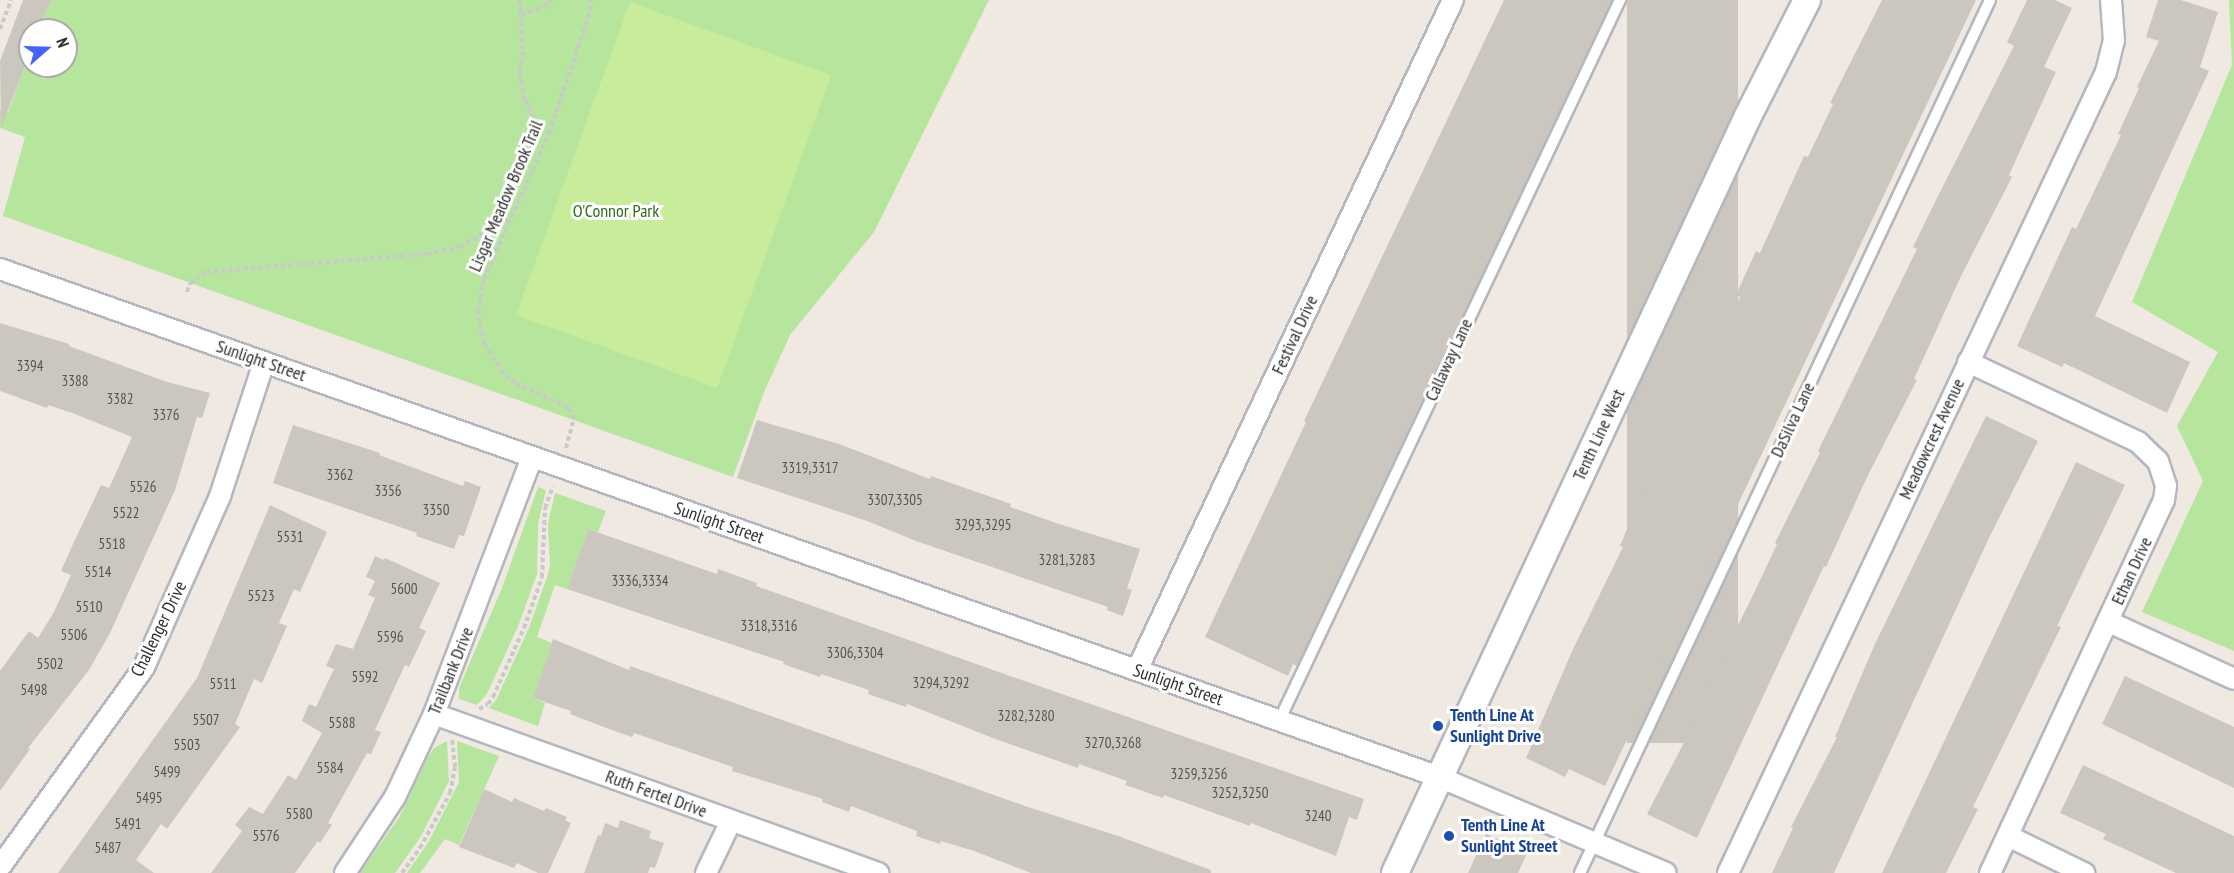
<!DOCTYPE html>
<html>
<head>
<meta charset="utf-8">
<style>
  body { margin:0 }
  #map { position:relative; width:2234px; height:873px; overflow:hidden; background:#efe9e1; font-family:"PT Sans Narrow",sans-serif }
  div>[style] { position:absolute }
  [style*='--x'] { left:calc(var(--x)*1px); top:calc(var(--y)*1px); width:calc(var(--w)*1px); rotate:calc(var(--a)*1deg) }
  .green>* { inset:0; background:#b6e59e }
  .pitch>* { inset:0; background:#c9ec9a; transform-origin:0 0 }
  .building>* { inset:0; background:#cbc7bf; transform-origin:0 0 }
  .path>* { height:4px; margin-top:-2px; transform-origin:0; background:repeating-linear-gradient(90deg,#c9c9c9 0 4.5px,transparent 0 7.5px) }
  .roads { filter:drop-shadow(2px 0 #b4b7c1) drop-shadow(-2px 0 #b4b7c1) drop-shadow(0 2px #b4b7c1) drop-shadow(0 -2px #b4b7c1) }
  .service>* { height:10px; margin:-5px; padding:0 5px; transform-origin:5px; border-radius:5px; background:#fff }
  .minor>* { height:20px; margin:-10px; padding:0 10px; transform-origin:10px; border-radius:10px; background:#fff }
  .tertiary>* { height:26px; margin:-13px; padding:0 13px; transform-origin:13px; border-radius:13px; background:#fff }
  .dots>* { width:16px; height:16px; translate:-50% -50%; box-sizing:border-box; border:3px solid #fff; border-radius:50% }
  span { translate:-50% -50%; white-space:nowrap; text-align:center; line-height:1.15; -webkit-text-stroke:6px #fff; paint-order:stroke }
  .number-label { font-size:15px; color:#555452 }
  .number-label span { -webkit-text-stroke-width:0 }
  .street-label { font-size:18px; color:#2e2e2e }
  .park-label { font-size:18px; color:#2c6e1b }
  .transit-label { font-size:18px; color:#164399; font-weight:700 }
  .left { translate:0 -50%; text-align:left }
  .north { position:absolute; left:18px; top:18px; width:60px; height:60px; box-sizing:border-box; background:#fff; border:2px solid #ababab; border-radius:50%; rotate:70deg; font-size:16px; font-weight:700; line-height:24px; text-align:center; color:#2e2e2e }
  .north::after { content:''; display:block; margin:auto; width:21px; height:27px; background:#4264fb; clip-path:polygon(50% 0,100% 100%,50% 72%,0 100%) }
</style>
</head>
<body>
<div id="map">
  <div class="green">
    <i style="clip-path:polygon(51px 0,989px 0,874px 232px,790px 335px,764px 392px,733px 477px,3px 216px,25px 137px,0 128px,0 109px,8px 112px,30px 54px,30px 66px,66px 66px,66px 30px,39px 30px)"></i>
    <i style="clip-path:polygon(2229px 0,2234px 0,2234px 651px,2142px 612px,2203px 481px,2177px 426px,2218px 352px,2132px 302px,2232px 65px)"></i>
    <i style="clip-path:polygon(538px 487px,546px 490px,538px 524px,537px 574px,519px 624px,487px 694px,477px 705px,459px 699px,459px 688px,502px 588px)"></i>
    <i style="clip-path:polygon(555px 493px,606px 511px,598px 532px,588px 529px,567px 589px,555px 585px,537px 637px,552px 643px,533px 698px,545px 703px,538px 726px,489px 708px,496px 700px,529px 628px,547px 577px,550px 566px,548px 524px)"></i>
    <i style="clip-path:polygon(447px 741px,449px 781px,421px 836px,395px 873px,360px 873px,400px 816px,428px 757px,434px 748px)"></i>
    <i style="clip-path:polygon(457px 741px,499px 756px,459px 845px,445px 839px,420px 873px,407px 873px,429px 841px,459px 782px)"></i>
  </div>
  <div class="pitch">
    <i style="left:630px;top:2px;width:214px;height:333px;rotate:20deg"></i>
  </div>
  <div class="building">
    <i style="clip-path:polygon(23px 0,51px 0,39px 30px,30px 30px,30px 54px,1px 128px,0 61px)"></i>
    <i style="clip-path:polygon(1504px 0,1612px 0,1297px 666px,1293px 664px,1288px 676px,1205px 637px,1306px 422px,1304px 421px)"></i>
    <i style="left:1627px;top:0;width:111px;height:743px"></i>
    <i style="clip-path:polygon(1882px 0,1976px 0,1605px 786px,1569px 769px,1565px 777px,1526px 758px,1573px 649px,1623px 547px,1620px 546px,1642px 493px,1664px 448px,1668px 450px,1740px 297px,1736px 295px,1756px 251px,1760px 253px,1804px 156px,1808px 157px,1833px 104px,1830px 103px)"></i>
    <i style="clip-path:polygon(2027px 0,2055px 0,2072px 8px,2044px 67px,2056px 72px,2009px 175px,2012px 177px,1961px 276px,1914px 379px,1917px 380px,1868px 475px,1826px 567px,1824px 566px,1697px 838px,1647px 814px,1693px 725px,1690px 723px,1756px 589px,1777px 544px,1775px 543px,1820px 453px,1818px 451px,1917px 249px,1913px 247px,1935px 202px,2014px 46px,2007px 42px)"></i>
    <i style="clip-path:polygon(2158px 0,2181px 0,2218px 12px,2200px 67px,2209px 71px,2095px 316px,2190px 362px,2167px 413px,2064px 363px,2062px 367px,2017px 346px,2072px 227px,2076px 229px,2121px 135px,2118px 134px,2139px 88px,2137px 87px,2159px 41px,2146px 37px)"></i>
    <i style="clip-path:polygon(0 323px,69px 344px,69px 346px,167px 382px,210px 393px,202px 418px,197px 417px,175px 490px,110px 633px,89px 670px,28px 748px,30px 749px,0 791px,0 671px,29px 631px,38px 638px,54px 612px,71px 575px,61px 571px,73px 544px,101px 485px,109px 488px,132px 437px,75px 414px,48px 405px,47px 408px,0 391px)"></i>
    <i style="clip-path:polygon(1986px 416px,2038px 441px,1989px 538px,1834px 873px,1772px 873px,1793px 828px,1791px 827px,1837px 737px,1835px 737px,1875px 644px)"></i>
    <i style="clip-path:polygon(757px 420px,839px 444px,930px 479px,931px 476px,1011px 504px,1010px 507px,1059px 524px,1140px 549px,1127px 588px,1132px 590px,1123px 616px,1107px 610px,1108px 607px,916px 541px,867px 521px,737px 478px)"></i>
    <i style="clip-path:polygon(293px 425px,380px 453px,379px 455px,463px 486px,465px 481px,481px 487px,464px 536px,459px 535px,454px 549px,416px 536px,417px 533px,273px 483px)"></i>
    <i style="clip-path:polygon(2076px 462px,2125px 485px,2057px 626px,2061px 627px,1973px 807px,1978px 809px,1946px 873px,1882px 873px)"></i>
    <i style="clip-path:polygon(270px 505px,327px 532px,300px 592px,294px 589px,279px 623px,287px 626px,262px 683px,254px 679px,235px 724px,240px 727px,167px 829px,161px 824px,136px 860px,154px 873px,58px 873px,197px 678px)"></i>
    <i style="clip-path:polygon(588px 529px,717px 574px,718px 569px,757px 583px,756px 586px,1013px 677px,1364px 799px,1357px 820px,1349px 817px,1336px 856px,1251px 823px,1250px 826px,1164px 795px,1163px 798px,1125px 785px,1127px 781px,1079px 764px,1078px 768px,998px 740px,907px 704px,906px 707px,868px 694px,869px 690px,821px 674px,820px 677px,783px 664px,784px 662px,567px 589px)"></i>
    <i style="clip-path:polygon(375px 556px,384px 560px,385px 558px,440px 583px,419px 628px,426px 631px,409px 667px,405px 665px,375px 730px,381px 732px,371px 754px,367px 753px,328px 823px,332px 825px,320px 843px,318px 841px,295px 873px,211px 873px,242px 831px,235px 825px,249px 807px,263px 814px,288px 775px,296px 780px,322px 733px,302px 721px,309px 704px,316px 707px,334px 669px,326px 666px,336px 644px,353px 649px,375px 598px,368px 595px,375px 581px,366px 577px)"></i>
    <i style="clip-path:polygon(553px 639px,629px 670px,630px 666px,1028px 807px,1118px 836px,1211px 870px,1211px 873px,1031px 873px,974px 851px,941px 841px,940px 844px,916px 836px,917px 831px,851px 806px,849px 812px,822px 802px,823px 799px,732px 771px,733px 767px,634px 733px,632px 737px,609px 729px,570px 714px,571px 711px,533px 698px)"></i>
    <i style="clip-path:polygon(2125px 676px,2234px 727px,2234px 788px,2102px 724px)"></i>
    <i style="clip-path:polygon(2083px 765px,2234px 836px,2234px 873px,2176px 873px,2103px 839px,2106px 834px,2060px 813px)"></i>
    <i style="clip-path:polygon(484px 789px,512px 802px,514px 798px,544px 811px,546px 808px,567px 817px,565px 820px,571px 823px,548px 873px,538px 873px,517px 863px,514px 868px,459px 847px)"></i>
    <i style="clip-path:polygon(620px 820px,651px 831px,649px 838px,664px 843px,655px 868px,650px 867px,648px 873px,584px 873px,598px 835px,601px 836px,605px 823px,618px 828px)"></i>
    <i style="clip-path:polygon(1486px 834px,1527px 853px,1518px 873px,1468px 873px)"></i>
  </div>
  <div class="path">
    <i style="--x:520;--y:0;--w:53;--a:86.8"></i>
    <i style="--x:523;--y:53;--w:20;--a:99"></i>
    <i style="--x:520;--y:73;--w:27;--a:80"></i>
    <i style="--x:525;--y:100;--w:23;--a:65"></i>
    <i style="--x:535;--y:121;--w:18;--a:41"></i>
    <i style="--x:521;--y:14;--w:24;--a:-17"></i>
    <i style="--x:544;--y:7;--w:10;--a:-45"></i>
    <i style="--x:0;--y:29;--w:31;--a:-69"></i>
    <i style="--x:187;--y:292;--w:9;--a:-72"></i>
    <i style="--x:190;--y:283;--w:19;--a:-35"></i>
    <i style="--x:206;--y:272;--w:222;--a:-4.7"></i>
    <i style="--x:427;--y:254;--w:34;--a:-12"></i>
    <i style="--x:460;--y:247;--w:56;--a:-28.9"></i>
    <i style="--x:566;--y:448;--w:30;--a:-75"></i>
    <i style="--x:574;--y:419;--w:8;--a:-113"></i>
    <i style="--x:571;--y:412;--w:6;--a:-121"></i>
    <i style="--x:568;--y:407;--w:58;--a:-155.6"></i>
    <i style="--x:515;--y:383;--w:16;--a:-140"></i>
    <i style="--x:503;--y:373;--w:35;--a:-123"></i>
    <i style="--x:484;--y:344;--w:32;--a:-101"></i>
    <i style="--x:478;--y:313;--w:35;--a:-80"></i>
    <i style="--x:484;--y:279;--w:160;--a:-66"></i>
    <i style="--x:549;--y:133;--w:114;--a:-71.1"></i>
    <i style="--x:586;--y:25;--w:26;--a:-77"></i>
    <i style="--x:479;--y:709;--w:10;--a:-29"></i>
    <i style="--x:488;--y:704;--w:9;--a:-54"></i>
    <i style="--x:493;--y:697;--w:76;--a:-65.8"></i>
    <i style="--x:524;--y:628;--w:54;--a:-70.6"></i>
    <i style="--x:542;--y:577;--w:69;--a:-87.5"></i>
    <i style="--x:545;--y:508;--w:23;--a:-70"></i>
    <i style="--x:402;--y:873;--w:31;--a:-54"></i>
    <i style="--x:420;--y:848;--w:63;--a:-61.4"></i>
    <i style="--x:450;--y:793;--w:26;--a:-79"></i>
    <i style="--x:455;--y:767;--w:27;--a:-96"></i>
  </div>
  <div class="roads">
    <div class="service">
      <i style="--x:1279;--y:721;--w:798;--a:-64.69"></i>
      <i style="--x:1580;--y:873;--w:964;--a:-64.84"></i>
    </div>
    <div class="minor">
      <i style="--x:0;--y:269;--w:1526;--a:19.44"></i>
      <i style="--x:1439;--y:777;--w:246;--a:22.9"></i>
      <i style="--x:1968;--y:362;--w:188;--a:25.2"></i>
      <i style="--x:2138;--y:442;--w:28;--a:44"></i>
      <i style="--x:2158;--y:461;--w:26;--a:72"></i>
      <i style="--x:2166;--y:486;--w:14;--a:98"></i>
      <i style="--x:2164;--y:500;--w:412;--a:115"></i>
      <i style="--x:2109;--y:622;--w:137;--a:24.5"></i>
      <i style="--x:1137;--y:670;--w:741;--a:-64.75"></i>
      <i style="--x:434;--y:714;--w:472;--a:19.7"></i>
      <i style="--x:2008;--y:836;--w:85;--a:26"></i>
      <i style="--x:0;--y:867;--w:246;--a:-54.2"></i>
      <i style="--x:144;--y:667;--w:187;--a:-66"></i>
      <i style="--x:220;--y:496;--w:141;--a:-71.8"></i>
      <i style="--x:345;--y:873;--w:91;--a:-56.7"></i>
      <i style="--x:395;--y:797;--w:92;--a:-64.8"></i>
      <i style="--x:434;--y:714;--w:275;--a:-69.1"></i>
      <i style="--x:706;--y:873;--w:58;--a:-64.3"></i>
      <i style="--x:1728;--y:873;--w:886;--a:-64.74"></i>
      <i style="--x:2106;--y:72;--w:32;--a:-76"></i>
      <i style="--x:2114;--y:41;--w:41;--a:-94.2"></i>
    </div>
    <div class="tertiary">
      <i style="--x:1395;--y:873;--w:835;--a:-65"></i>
      <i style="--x:1748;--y:116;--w:130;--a:-63"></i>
    </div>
  </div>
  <div class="dots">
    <i style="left:1438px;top:726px;background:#1a4fb4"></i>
    <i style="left:1449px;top:836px;background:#1a4fb4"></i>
  </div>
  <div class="number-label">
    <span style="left:30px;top:366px">3394</span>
    <span style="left:75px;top:381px">3388</span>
    <span style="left:120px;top:399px">3382</span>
    <span style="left:166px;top:415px">3376</span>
    <span style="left:810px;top:468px">3319,3317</span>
    <span style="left:340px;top:475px">3362</span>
    <span style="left:143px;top:487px">5526</span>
    <span style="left:388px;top:491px">3356</span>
    <span style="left:895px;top:500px">3307,3305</span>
    <span style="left:436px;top:510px">3350</span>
    <span style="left:126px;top:513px">5522</span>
    <span style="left:983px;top:525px">3293,3295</span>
    <span style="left:290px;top:537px">5531</span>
    <span style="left:112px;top:544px">5518</span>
    <span style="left:1067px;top:560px">3281,3283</span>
    <span style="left:98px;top:572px">5514</span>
    <span style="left:640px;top:581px">3336,3334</span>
    <span style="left:404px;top:589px">5600</span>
    <span style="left:261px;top:596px">5523</span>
    <span style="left:89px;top:607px">5510</span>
    <span style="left:769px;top:626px">3318,3316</span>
    <span style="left:74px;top:635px">5506</span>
    <span style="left:390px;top:637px">5596</span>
    <span style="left:855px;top:653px">3306,3304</span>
    <span style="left:50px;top:664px">5502</span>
    <span style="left:365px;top:677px">5592</span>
    <span style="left:941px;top:683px">3294,3292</span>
    <span style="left:223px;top:684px">5511</span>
    <span style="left:34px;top:690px">5498</span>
    <span style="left:1026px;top:716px">3282,3280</span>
    <span style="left:206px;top:720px">5507</span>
    <span style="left:342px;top:723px">5588</span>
    <span style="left:1113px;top:743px">3270,3268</span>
    <span style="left:187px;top:745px">5503</span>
    <span style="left:330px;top:768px">5584</span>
    <span style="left:167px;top:772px">5499</span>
    <span style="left:1199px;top:774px">3259,3256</span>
    <span style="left:1240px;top:793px">3252,3250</span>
    <span style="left:149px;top:798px">5495</span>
    <span style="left:299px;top:814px">5580</span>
    <span style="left:1318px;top:816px">3240</span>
    <span style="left:128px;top:824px">5491</span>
    <span style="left:266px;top:836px">5576</span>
    <span style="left:108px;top:848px">5487</span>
  </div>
  <div class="street-label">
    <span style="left:506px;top:196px;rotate:-67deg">Lisgar Meadow Brook Trail</span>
    <span style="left:1295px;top:335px;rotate:-65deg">Festival Drive</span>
    <span style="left:1449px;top:360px;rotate:-65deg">Callaway Lane</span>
    <span style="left:261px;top:361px;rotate:19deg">Sunlight Street</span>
    <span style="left:1793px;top:420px;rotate:-65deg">DaSilva Lane</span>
    <span style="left:1599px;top:435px;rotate:-65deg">Tenth Line West</span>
    <span style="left:1932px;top:439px;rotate:-65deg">Meadowcrest Avenue</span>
    <span style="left:719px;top:523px;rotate:19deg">Sunlight Street</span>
    <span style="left:2132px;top:571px;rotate:-65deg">Ethan Drive</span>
    <span style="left:159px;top:629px;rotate:-64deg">Challenger Drive</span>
    <span style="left:451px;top:671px;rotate:-68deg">Trailbank Drive</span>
    <span style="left:1178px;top:685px;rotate:19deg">Sunlight Street</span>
    <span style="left:656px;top:794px;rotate:20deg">Ruth Fertel Drive</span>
  </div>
  <div class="park-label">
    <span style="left:616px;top:211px">O'Connor Park</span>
  </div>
  <div class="transit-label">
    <span class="left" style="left:1450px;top:726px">Tenth Line At<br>Sunlight Drive</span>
    <span class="left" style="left:1461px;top:836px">Tenth Line At<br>Sunlight Street</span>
  </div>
  <div class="north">N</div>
</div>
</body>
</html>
